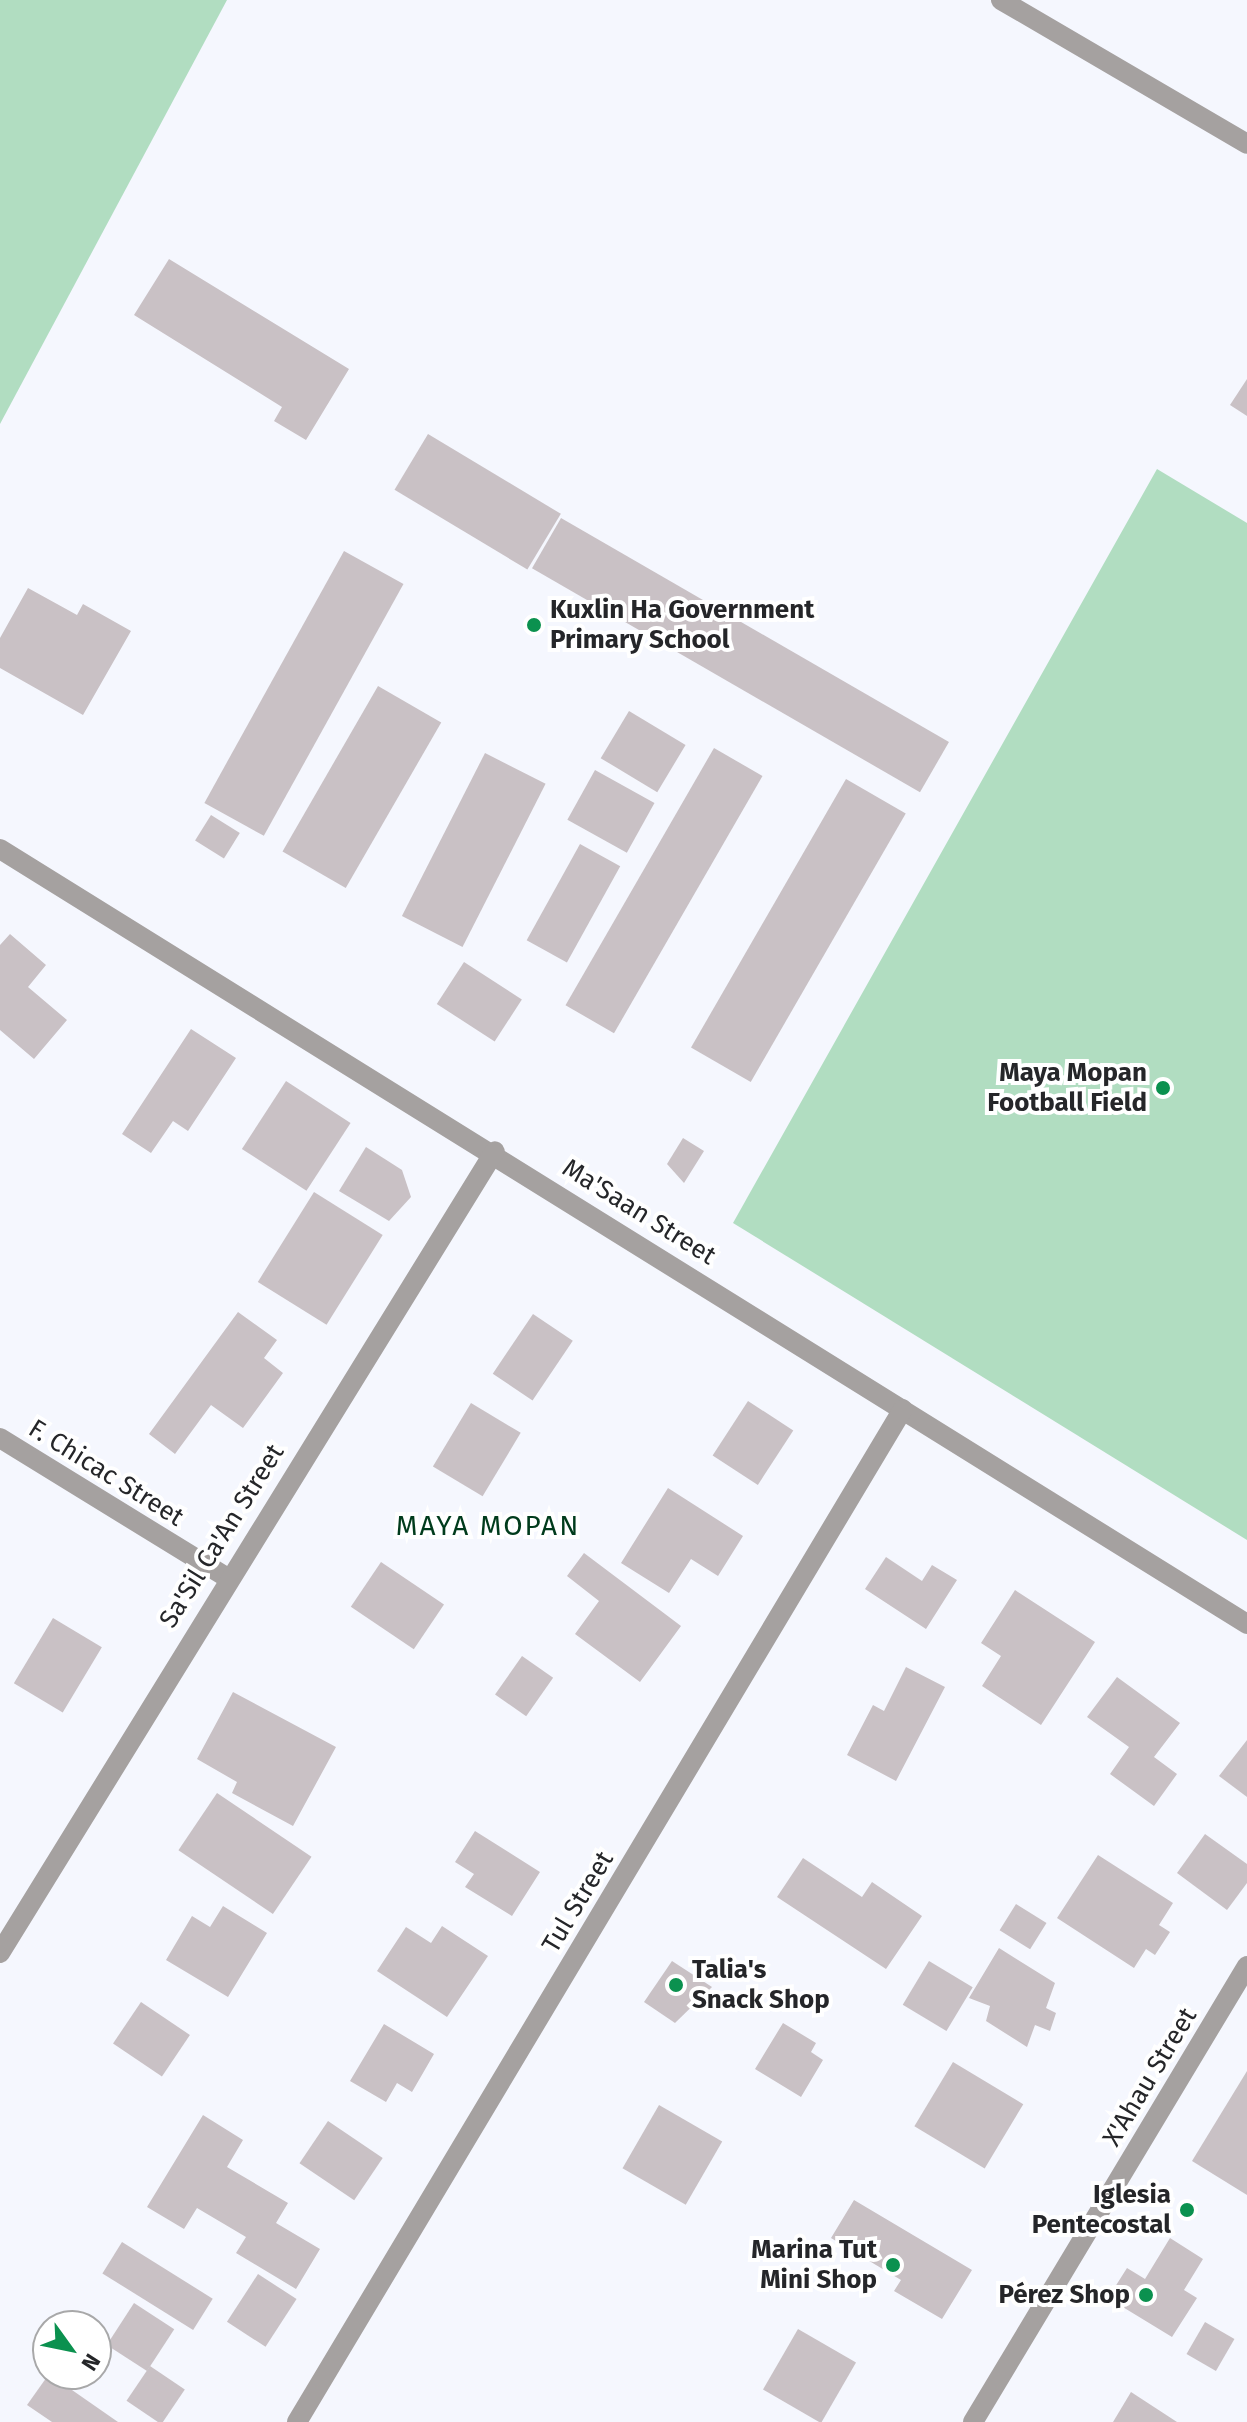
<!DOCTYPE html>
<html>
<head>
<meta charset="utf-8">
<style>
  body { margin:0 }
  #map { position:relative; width:1247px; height:2422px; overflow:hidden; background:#f5f7fe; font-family:"Fira Sans",sans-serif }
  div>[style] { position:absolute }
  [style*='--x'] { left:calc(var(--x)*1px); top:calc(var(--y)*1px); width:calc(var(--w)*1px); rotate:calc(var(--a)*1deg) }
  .green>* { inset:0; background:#b1ddc1 }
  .building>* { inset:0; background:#c9c1c5; transform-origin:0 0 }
  .street>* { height:20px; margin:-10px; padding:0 10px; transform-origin:10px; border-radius:10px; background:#a5a1a0 }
  .dots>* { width:22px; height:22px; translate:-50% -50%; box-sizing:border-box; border:4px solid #fff; border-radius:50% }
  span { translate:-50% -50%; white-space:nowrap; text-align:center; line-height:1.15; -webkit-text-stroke:8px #fff; paint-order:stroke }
  .poi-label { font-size:26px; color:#252629; font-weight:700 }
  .left { translate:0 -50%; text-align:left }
  .right { translate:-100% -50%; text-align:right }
  .street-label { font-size:26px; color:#252629 }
  .neighbourhood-label { font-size:28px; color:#003b1c; letter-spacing:2px }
  .north { position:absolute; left:32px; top:2310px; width:80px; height:80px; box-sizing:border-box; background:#fff; border:2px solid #a8a8a9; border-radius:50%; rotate:123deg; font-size:22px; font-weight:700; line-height:32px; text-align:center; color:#252629 }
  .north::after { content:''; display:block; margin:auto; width:28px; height:36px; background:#0b914f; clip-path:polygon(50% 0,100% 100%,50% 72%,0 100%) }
</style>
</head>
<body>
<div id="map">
  <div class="green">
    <i style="clip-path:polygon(0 0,227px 0,0 424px)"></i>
    <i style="clip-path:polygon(1157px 469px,1247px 523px,1247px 1540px,733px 1223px)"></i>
  </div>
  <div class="building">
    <i style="clip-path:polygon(169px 259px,349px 369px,306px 440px,274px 421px,282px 407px,134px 315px)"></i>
    <i style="clip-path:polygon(1247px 379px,1247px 416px,1230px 405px)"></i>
    <i style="left:428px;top:434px;width:155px;height:65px;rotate:31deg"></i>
    <i style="left:561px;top:518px;width:448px;height:58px;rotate:30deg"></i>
    <i style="left:344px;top:551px;width:68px;height:288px;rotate:29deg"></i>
    <i style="clip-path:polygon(28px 588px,77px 615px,83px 604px,131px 631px,83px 715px,0 668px,0 638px)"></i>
    <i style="left:378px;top:686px;width:73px;height:191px;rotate:30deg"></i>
    <i style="left:629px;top:711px;width:66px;height:55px;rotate:31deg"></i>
    <i style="left:714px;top:748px;width:56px;height:297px;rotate:30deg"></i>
    <i style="left:485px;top:753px;width:68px;height:183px;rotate:27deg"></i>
    <i style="left:595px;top:770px;width:68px;height:57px;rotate:29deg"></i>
    <i style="left:846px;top:779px;width:69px;height:310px;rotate:30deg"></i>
    <i style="left:211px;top:815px;width:34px;height:30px;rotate:32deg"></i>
    <i style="left:580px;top:844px;width:46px;height:110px;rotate:29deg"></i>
    <i style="clip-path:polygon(10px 934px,46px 965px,28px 987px,67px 1020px,34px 1059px,0 1030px,0 945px)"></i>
    <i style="left:464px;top:962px;width:69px;height:50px;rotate:33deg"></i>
    <i style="clip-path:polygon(191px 1029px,236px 1058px,188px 1131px,173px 1121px,151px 1153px,122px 1134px)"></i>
    <i style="left:286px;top:1081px;width:77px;height:81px;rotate:33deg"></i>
    <i style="clip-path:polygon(683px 1138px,704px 1151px,684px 1183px,667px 1164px)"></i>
    <i style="clip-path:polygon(366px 1147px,402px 1170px,411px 1197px,389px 1221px,339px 1191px)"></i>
    <i style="left:314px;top:1192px;width:81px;height:106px;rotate:32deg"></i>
    <i style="clip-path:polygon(238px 1312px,277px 1340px,264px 1358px,283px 1373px,243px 1428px,211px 1405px,175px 1454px,149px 1434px)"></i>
    <i style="left:533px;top:1314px;width:48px;height:72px;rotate:34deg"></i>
    <i style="left:748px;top:1401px;width:54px;height:65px;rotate:33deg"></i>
    <i style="left:471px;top:1403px;width:58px;height:74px;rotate:31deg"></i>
    <i style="clip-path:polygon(668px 1488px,743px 1536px,718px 1576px,691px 1559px,669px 1593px,621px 1563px)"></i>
    <i style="clip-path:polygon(584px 1553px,681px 1626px,640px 1682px,575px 1634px,599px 1601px,567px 1576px)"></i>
    <i style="clip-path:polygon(886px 1557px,922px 1581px,932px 1565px,957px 1580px,926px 1629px,865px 1589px)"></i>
    <i style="left:381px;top:1562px;width:76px;height:54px;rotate:34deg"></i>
    <i style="clip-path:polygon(1015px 1590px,1095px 1642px,1041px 1725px,982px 1686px,1001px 1656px,981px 1643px)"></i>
    <i style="left:53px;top:1618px;width:57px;height:76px;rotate:31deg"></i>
    <i style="left:522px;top:1656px;width:38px;height:47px;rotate:35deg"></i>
    <i style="clip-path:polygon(906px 1667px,945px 1687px,896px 1781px,847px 1755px,873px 1705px,884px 1711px)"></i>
    <i style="clip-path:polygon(1117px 1677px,1180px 1723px,1154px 1757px,1177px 1774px,1154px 1806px,1110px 1774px,1129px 1747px,1087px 1717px)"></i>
    <i style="clip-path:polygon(233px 1692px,336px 1747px,293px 1826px,232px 1793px,237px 1782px,197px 1759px)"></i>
    <i style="clip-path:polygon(1247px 1740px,1247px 1797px,1219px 1776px)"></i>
    <i style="left:217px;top:1793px;width:114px;height:69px;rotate:34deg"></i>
    <i style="clip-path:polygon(475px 1831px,540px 1872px,512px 1916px,465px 1887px,474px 1874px,455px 1862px)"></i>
    <i style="clip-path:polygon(1205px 1834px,1247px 1864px,1247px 1883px,1227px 1910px,1177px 1873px)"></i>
    <i style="clip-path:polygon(1098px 1855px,1173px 1903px,1159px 1925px,1170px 1932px,1155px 1955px,1146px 1949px,1134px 1968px,1057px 1918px)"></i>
    <i style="clip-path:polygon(803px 1858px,862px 1897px,872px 1882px,922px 1916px,886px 1969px,777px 1897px)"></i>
    <i style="left:1016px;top:1904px;width:36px;height:31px;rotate:32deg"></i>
    <i style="clip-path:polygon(223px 1906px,267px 1933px,228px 1997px,166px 1960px,192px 1916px,210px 1927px)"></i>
    <i style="clip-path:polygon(442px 1926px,488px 1956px,447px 2017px,377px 1971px,406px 1927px,431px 1943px)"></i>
    <i style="clip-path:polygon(999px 1948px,1055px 1983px,1046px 2008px,1056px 2013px,1050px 2031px,1035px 2025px,1027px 2047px,986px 2021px,990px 2006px,969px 1998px)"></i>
    <i style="clip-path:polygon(672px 1961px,712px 1987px,675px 2023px,644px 2002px)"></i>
    <i style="left:929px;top:1961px;width:51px;height:51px;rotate:31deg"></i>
    <i style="left:141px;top:2002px;width:59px;height:50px;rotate:34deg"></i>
    <i style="clip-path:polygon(783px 2023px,816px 2043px,811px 2052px,823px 2060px,801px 2097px,755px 2069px)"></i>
    <i style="clip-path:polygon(384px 2024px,434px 2054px,412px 2092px,397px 2083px,386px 2102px,350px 2081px)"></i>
    <i style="left:953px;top:2062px;width:82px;height:75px;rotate:31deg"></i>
    <i style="clip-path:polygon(1247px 2071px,1247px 2195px,1192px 2161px)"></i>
    <i style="left:659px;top:2105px;width:73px;height:73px;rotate:30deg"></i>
    <i style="clip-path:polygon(203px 2115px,243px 2140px,227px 2167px,288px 2203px,276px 2223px,320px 2249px,296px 2289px,236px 2253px,246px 2237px,197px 2208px,184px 2229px,147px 2207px)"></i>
    <i style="left:328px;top:2121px;width:66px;height:51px;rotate:34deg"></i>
    <i style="clip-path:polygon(854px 2200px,972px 2270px,942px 2319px,894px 2291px,901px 2280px,831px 2238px)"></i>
    <i style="clip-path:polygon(1170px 2238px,1203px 2259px,1184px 2290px,1197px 2298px,1172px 2337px,1108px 2298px,1127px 2268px,1145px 2279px)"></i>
    <i style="left:122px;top:2242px;width:107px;height:37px;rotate:32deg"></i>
    <i style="left:258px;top:2274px;width:46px;height:57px;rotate:33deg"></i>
    <i style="left:134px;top:2303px;width:48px;height:50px;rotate:33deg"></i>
    <i style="left:1205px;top:2322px;width:34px;height:37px;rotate:30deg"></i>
    <i style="left:798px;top:2329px;width:67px;height:70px;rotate:30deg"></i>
    <i style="left:150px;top:2366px;width:42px;height:42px;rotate:34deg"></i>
    <i style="clip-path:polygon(49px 2374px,118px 2422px,52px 2422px,27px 2405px)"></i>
    <i style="clip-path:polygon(1131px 2392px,1177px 2422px,1113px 2422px)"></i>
  </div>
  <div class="street">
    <i style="--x:1001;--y:0;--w:285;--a:30.3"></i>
    <i style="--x:0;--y:849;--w:1468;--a:31.86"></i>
    <i style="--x:0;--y:1438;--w:265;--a:31.6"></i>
    <i style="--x:0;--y:1953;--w:942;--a:-58.32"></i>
    <i style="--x:297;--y:2422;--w:1180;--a:-59.11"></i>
    <i style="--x:973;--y:2422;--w:532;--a:-59"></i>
  </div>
  <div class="dots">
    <i style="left:534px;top:625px;background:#0b914f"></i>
    <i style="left:1163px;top:1088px;background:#0b914f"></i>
    <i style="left:676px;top:1985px;background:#0b914f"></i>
    <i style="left:1187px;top:2210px;background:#0b914f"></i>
    <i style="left:893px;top:2265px;background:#0b914f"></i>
    <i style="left:1146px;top:2295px;background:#0b914f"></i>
  </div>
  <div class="poi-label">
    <span class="left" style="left:550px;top:625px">Kuxlin Ha Government<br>Primary School</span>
    <span class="right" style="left:1147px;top:1088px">Maya Mopan<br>Football Field</span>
    <span class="left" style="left:692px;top:1985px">Talia's<br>Snack Shop</span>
    <span class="right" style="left:1171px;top:2210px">Iglesia<br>Pentecostal</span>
    <span class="right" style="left:877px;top:2265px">Marina Tut<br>Mini Shop</span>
    <span class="right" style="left:1130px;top:2295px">Pérez Shop</span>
  </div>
  <div class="street-label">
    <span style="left:639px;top:1212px;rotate:32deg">Ma'Saan Street</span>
    <span style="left:106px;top:1473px;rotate:32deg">F. Chicac Street</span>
    <span style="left:222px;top:1536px;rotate:-58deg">Sa'Sil Ca'An Street</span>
    <span style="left:578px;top:1902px;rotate:-59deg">Tul Street</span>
    <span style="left:1150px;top:2077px;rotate:-59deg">X'Ahau Street</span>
  </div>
  <div class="neighbourhood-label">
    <span style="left:488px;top:1526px">MAYA MOPAN</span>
  </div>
  <div class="north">N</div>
</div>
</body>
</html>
